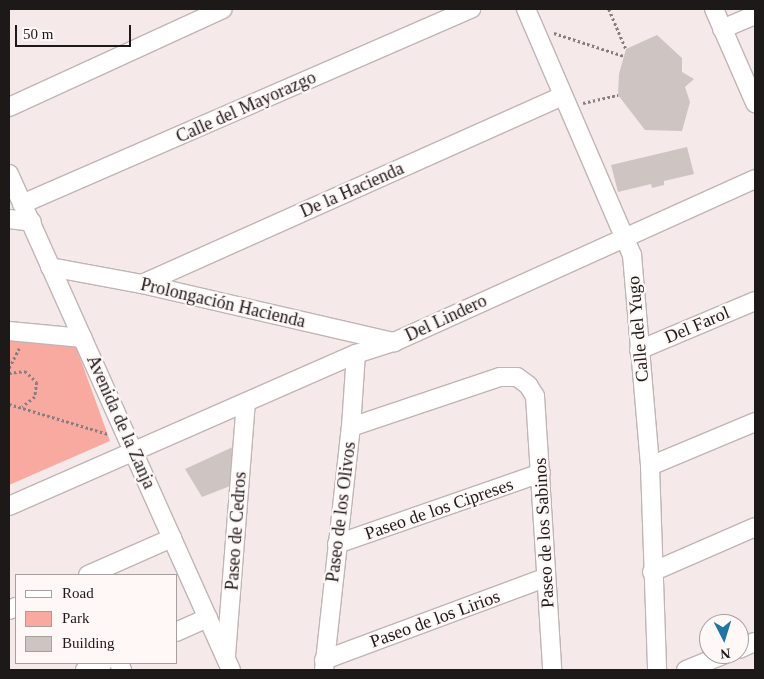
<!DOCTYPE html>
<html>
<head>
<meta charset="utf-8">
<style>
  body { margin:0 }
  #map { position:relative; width:764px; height:679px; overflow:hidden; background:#f5eae9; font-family:Georgia,serif }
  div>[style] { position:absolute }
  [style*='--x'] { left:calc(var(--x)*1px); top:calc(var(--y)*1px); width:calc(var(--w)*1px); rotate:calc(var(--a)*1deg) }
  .green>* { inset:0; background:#f8a9a0 }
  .building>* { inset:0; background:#cec4c2 }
  .path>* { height:2.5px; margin-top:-1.25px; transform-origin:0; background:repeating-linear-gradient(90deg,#877f7f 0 2.5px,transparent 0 5px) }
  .roads { filter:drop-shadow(1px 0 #c0b5b4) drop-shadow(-1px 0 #c0b5b4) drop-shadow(0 1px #c0b5b4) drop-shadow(0 -1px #c0b5b4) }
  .street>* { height:18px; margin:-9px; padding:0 9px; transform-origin:9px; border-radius:9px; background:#fff }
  span { translate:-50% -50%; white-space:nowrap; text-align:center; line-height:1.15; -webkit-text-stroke:4.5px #fff8f7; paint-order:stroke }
  .street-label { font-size:18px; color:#1d1919 }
  .frame { position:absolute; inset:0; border:10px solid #1d1919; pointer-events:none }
  .legend { position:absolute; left:15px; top:574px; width:162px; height:90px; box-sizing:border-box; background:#fff8f7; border:1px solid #a59f9e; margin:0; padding:6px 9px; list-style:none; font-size:15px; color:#1d1919 }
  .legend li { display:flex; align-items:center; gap:10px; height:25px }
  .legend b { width:25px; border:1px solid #a59f9e }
  .north { position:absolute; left:699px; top:614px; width:50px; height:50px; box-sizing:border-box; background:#fff8f7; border:1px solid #a59f9e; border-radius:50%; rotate:175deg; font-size:14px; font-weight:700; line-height:20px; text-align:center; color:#1d1919 }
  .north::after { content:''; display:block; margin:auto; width:18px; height:22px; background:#1f75a4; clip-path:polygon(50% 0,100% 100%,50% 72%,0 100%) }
  .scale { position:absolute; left:15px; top:25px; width:116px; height:22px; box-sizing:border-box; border:2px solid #1d1919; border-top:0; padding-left:6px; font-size:15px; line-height:18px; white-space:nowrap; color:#1d1919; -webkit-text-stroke:4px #fff8f7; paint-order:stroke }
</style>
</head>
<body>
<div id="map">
  <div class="green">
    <i style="clip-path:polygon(9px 334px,74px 341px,110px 441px,9px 485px)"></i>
  </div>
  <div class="building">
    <i style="clip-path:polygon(657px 35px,682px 58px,682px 72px,694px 79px,685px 87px,690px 102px,682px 131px,645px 130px,618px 95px,619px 74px,626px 49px)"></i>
    <i style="clip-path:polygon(687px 147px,694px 174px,664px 181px,664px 185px,652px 188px,651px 184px,618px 192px,611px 165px)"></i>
    <i style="clip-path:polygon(235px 446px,230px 486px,202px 497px,185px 469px)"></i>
  </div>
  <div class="path">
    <i style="--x:609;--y:9;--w:43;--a:67"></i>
    <i style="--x:554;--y:33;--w:74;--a:18.2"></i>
    <i style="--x:583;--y:103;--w:36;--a:-13"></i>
    <i style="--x:9;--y:368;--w:22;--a:-63"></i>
    <i style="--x:9;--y:373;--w:16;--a:-7"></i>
    <i style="--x:25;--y:371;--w:16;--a:43"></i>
    <i style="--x:37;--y:382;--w:15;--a:98"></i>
    <i style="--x:35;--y:397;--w:16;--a:142"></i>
    <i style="--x:9;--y:404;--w:103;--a:16.9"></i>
  </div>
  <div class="roads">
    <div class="street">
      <i style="--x:526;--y:9;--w:268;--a:66.7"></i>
      <i style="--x:632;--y:255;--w:212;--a:85.1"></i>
      <i style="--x:650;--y:466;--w:204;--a:88"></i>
      <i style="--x:714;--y:9;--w:103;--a:66.4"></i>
      <i style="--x:722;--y:29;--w:36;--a:-23"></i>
      <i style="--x:9;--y:107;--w:235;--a:-24.6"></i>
      <i style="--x:9;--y:174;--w:543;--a:65.89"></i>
      <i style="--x:22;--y:204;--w:490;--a:-23.5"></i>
      <i style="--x:9;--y:219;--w:23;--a:7"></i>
      <i style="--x:50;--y:267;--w:94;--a:10.5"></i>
      <i style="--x:142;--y:284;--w:259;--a:13"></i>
      <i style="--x:142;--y:284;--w:460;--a:-24.1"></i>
      <i style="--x:9;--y:331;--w:74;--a:5.4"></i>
      <i style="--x:639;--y:350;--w:126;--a:-22.9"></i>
      <i style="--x:351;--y:427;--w:157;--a:-18.6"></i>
      <i style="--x:500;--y:377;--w:17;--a:0"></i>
      <i style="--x:517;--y:377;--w:14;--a:36"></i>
      <i style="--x:528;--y:385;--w:13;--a:58"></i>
      <i style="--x:535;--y:396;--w:275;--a:86.4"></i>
      <i style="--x:650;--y:466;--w:114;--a:-22.7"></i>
      <i style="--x:9;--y:506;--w:379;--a:-23.7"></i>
      <i style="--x:356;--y:354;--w:40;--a:-18"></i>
      <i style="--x:394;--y:342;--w:396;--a:-24.3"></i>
      <i style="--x:337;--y:544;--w:216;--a:-19.2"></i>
      <i style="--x:652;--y:572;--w:112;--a:-23.6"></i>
      <i style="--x:88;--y:575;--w:92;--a:-23.8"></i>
      <i style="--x:9;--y:610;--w:8;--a:-23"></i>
      <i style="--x:176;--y:632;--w:35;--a:-24"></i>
      <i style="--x:739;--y:649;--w:17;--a:-24"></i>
      <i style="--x:226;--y:655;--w:253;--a:-85.5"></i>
      <i style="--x:324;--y:660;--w:236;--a:-20.4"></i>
      <i style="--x:119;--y:663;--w:8;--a:67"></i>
      <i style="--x:85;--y:670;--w:19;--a:-21"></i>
      <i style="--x:324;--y:670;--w:244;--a:-83.7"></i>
      <i style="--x:351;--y:427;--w:73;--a:-86.1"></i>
      <i style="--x:686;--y:670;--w:42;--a:-22.3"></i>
    </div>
  </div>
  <div class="street-label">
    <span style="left:246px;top:107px;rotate:-24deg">Calle del Mayorazgo</span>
    <span style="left:352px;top:190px;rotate:-24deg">De la Hacienda</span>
    <span style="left:223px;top:303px;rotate:13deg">Prolongación Hacienda</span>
    <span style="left:446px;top:318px;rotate:-25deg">Del Lindero</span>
    <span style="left:697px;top:325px;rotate:-23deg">Del Farol</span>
    <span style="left:638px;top:329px;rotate:-95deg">Calle del Yugo</span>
    <span style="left:121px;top:422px;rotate:66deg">Avenida de la Zanja</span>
    <span style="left:439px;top:509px;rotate:-19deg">Paseo de los Cipreses</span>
    <span style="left:341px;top:512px;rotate:-83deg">Paseo de los Olivos</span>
    <span style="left:236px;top:531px;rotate:-86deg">Paseo de Cedros</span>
    <span style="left:544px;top:533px;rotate:-93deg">Paseo de los Sabinos</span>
    <span style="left:435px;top:619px;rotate:-20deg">Paseo de los Lirios</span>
  </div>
  <div class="frame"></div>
  <ul class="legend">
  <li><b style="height:6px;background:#fff"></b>Road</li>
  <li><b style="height:14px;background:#f8a9a0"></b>Park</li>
  <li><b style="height:14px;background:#cec4c2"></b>Building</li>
  </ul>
  <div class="north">N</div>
  <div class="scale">50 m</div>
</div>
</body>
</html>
